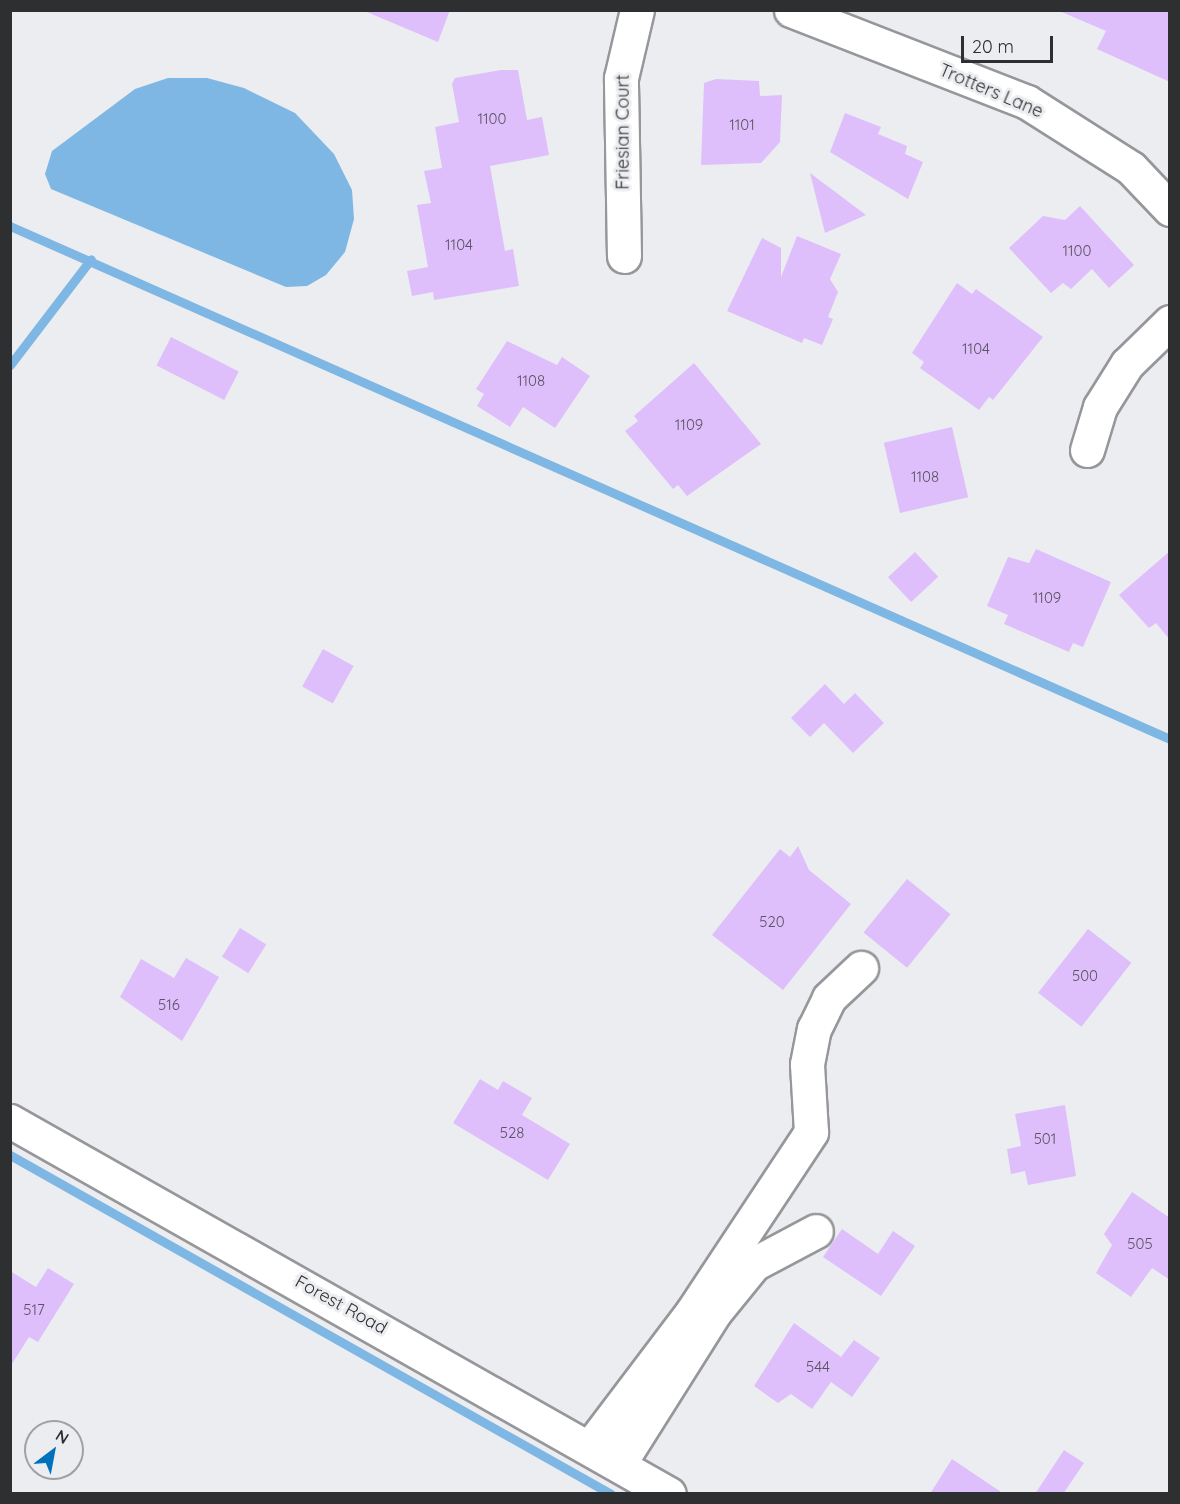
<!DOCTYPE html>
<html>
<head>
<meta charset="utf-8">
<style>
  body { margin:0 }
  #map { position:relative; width:1180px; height:1504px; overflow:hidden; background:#ecedf0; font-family:Quicksand,sans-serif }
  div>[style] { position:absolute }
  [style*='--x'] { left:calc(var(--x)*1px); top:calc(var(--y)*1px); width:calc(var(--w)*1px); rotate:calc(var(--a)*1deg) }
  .water>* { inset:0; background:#7eb7e4 }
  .stream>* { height:9px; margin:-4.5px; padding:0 4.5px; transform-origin:4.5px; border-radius:4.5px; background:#7eb7e4 }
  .building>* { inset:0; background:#debffb; transform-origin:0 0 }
  .roads { filter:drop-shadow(2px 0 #96979a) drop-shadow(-2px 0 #96979a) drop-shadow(0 2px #96979a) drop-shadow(0 -2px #96979a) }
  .minor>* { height:33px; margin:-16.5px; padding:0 16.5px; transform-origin:16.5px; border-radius:16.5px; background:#fff }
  span { translate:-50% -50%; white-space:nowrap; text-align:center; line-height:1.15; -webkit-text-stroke:6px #ecedf0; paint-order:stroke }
  .number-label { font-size:15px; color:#5a5363 }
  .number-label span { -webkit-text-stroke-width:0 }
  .street-label { font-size:18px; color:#2e2f30 }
  .frame { position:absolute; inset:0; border:12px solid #2e2f30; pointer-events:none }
  .north { position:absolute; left:24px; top:1420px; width:60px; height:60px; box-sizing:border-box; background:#ecedf0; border:2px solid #a0a1a3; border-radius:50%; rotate:32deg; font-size:16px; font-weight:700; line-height:24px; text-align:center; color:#2e2f30 }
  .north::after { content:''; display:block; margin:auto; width:21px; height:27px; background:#0071bc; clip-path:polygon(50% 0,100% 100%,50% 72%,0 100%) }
  .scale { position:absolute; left:961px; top:36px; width:92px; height:27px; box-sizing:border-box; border:3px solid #2e2f30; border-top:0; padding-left:8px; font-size:18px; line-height:21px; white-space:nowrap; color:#2e2f30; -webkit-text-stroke:4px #ecedf0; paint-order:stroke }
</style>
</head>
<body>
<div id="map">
  <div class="water">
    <i style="clip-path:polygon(168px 78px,207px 78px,244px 88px,295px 113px,334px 154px,352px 190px,354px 219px,345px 252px,326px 275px,307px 286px,286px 287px,51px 189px,45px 174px,52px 151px,135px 89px)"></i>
  </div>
  <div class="stream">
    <i style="--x:10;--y:226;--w:1268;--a:23.86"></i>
    <i style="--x:10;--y:365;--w:133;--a:-52.6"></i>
    <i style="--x:10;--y:1155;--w:690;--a:29.43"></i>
  </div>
  <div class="building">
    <i style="clip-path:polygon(362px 10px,450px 10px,438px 42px)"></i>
    <i style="clip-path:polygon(1057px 10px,1170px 10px,1170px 82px,1097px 49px,1106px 31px)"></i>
    <i style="clip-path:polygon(501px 70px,518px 70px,527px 120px,542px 117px,549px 155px,490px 166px,505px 251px,513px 249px,519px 286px,434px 300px,433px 292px,412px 296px,407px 271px,428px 267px,417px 205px,431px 203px,424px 171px,442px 168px,435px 127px,459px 122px,452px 84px,455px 78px)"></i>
    <i style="clip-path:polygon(716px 79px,759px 81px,760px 96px,782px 95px,780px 142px,761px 163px,701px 165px,704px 83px)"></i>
    <i style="clip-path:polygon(845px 113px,881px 127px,878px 134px,907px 146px,905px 154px,923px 162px,908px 199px,830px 152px)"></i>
    <i style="clip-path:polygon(810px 173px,866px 215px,825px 233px)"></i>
    <i style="clip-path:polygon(1080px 206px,1134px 265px,1109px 288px,1092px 269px,1071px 289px,1063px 283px,1051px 293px,1009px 248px,1043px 216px,1065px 220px)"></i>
    <i style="clip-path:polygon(797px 236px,841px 254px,830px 279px,838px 292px,828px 317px,833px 319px,822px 345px,804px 338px,802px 343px,727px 311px,762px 238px,781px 248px,781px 277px)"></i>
    <i style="clip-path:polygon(957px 283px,972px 294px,976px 289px,1043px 337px,993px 400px,989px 397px,979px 410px,920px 368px,924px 362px,912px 353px)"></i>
    <i style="left:171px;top:337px;width:76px;height:32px;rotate:27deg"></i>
    <i style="clip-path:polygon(507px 341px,557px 365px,562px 357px,590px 376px,555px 428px,523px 407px,510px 427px,477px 406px,484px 394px,476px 389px)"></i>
    <i style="clip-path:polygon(694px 363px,761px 444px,687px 496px,678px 485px,673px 489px,625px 431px,638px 421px,634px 416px)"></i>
    <i style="left:952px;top:427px;width:72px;height:70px;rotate:77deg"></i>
    <i style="clip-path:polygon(1036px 549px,1111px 582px,1083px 647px,1073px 643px,1069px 652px,1004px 624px,1008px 615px,987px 606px,1008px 557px,1029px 563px)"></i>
    <i style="clip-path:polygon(1170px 551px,1170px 640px,1156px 623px,1149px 628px,1119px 595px)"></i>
    <i style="left:915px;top:552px;width:34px;height:37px;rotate:47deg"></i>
    <i style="left:323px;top:649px;width:35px;height:43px;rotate:29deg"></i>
    <i style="clip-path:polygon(825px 684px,844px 704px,855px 693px,884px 723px,853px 753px,824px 723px,810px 737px,791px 718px)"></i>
    <i style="clip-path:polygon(798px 846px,809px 870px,851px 904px,783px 990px,712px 935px,780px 849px,790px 857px)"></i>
    <i style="left:907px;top:879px;width:56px;height:69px;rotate:39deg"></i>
    <i style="left:240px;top:928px;width:31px;height:34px;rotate:32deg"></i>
    <i style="left:1088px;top:929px;width:55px;height:81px;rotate:38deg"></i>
    <i style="clip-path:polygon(186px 958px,219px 977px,182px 1041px,120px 997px,141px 959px,174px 978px)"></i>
    <i style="clip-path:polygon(480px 1079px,498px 1090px,503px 1081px,532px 1098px,522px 1115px,570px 1144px,548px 1180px,453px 1123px)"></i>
    <i style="clip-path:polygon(1065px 1105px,1076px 1176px,1028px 1185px,1025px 1171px,1011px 1174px,1007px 1149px,1021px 1146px,1015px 1114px)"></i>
    <i style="clip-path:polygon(1132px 1192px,1170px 1218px,1170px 1280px,1152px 1268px,1131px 1297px,1096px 1273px,1112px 1245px,1104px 1234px)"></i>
    <i style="clip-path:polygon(842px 1229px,878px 1254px,893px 1231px,915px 1246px,881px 1296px,823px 1257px)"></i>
    <i style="clip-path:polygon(48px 1268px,74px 1284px,38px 1342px,29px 1337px,10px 1367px,10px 1271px,36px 1287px)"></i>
    <i style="clip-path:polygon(794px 1323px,841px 1357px,854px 1340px,880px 1358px,852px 1397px,831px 1382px,812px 1409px,791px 1394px,778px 1403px,754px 1386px)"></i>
    <i style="clip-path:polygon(1064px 1450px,1084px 1463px,1063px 1494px,1035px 1494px)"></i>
    <i style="clip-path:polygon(952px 1459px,1004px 1494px,930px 1494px)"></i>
  </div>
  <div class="roads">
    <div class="minor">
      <i style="--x:791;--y:10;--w:253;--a:21.3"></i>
      <i style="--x:1027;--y:102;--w:123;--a:32.4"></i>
      <i style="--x:1131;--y:168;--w:57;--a:46.4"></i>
      <i style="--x:624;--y:256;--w:178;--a:-91"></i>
      <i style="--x:621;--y:78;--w:70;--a:-76.8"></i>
      <i style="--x:1087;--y:450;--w:45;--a:-73.2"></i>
      <i style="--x:1100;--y:407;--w:51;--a:-57.9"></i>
      <i style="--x:1127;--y:364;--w:60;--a:-44.3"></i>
      <i style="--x:10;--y:1121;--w:757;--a:29.51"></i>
      <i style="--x:590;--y:1447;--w:169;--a:-52.9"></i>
      <i style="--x:692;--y:1312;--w:216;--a:-56.5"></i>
      <i style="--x:811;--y:1132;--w:68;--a:-93.4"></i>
      <i style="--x:807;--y:1064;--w:36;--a:-79"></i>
      <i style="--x:814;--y:1029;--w:34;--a:-64"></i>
      <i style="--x:829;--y:998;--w:44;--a:-43.2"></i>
      <i style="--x:619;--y:1464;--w:178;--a:-57.8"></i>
      <i style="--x:714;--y:1313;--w:63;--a:-50.8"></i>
      <i style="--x:754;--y:1264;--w:70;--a:-28"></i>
    </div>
  </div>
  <div class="number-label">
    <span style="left:492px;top:119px">1100</span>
    <span style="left:742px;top:125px">1101</span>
    <span style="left:459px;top:245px">1104</span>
    <span style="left:1077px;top:251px">1100</span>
    <span style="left:976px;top:349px">1104</span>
    <span style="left:531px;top:381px">1108</span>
    <span style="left:689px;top:425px">1109</span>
    <span style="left:925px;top:477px">1108</span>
    <span style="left:1047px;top:598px">1109</span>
    <span style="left:772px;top:922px">520</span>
    <span style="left:1085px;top:976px">500</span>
    <span style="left:169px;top:1005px">516</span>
    <span style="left:512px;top:1133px">528</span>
    <span style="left:1045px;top:1139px">501</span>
    <span style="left:1140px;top:1244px">505</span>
    <span style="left:34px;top:1310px">517</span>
    <span style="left:818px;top:1367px">544</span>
  </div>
  <div class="street-label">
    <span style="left:991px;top:91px;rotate:23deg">Trotters Lane</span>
    <span style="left:623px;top:132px;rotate:-90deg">Friesian Court</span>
    <span style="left:341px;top:1305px;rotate:29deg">Forest Road</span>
  </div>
  <div class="frame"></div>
  <div class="north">N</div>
  <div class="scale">20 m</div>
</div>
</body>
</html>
